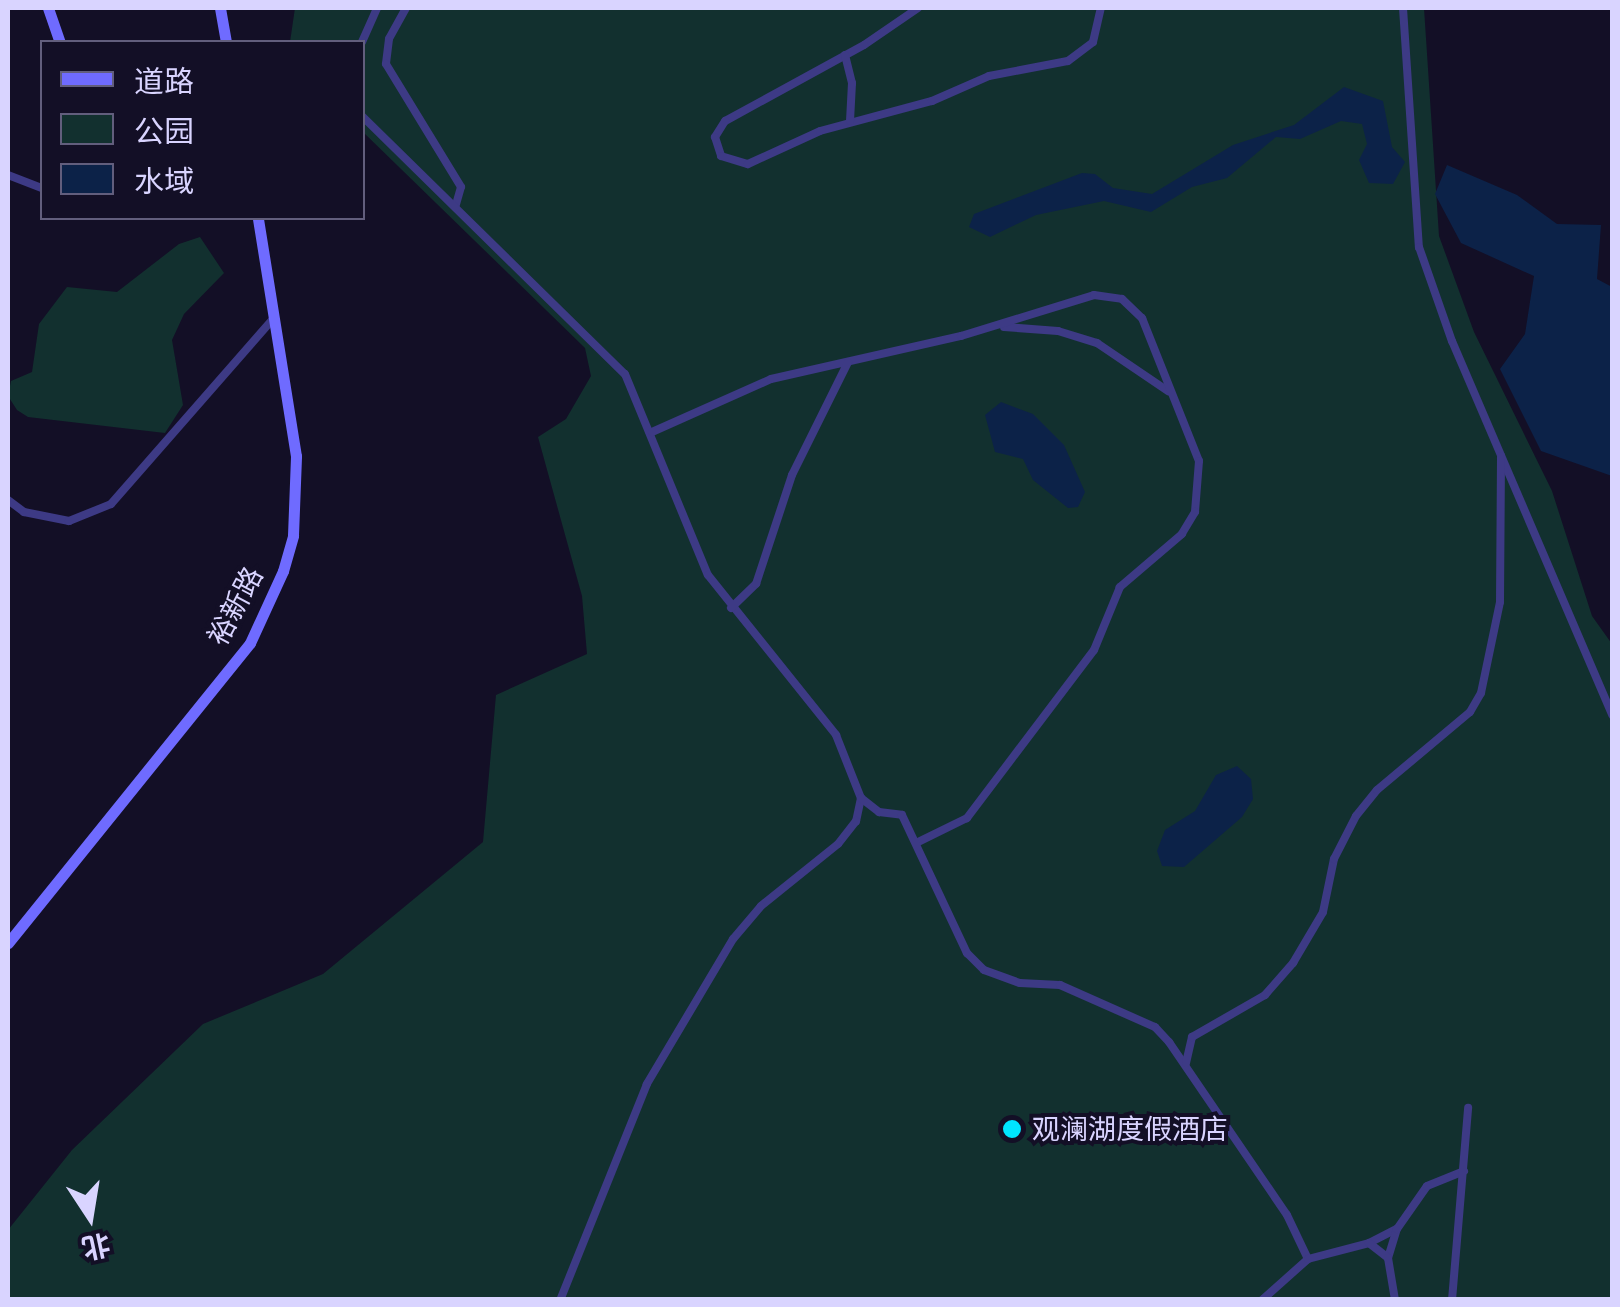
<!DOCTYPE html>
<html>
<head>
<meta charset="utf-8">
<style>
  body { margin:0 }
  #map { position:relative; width:1620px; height:1307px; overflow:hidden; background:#130f26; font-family:"IBM Plex Sans","Noto Sans SC",sans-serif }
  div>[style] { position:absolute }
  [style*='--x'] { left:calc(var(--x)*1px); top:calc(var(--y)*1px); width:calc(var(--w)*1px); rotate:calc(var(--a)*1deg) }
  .green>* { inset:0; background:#12302f }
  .water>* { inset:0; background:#0c2248 }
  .street>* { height:8px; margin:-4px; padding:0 4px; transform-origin:4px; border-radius:4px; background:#3d3a85 }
  .secondary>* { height:11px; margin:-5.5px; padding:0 5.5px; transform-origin:5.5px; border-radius:5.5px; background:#6f6bff }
  .dots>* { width:28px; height:28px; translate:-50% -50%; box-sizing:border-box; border:5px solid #130f26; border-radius:50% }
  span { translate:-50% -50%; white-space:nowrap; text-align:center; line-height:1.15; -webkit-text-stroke:8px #130f26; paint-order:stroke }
  .street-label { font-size:28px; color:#d9d4ff }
  .poi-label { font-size:28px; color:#d9d4ff }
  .left { translate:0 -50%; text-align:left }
  .frame { position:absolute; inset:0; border:10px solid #d9d4ff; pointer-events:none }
  .legend { position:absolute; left:40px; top:40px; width:325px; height:180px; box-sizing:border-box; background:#130f26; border:2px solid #625e7d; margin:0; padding:12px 18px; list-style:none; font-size:30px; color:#d9d4ff }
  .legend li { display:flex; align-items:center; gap:20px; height:50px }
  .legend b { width:50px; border:2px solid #625e7d }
  .north { position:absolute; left:40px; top:1167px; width:100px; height:100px; -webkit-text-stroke:8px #130f26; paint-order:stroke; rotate:168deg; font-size:28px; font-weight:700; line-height:40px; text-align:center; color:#d9d4ff }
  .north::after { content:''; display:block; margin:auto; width:35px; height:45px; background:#d9d4ff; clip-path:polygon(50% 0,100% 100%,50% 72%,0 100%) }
</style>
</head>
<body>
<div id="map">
  <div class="green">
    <i style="clip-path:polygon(295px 8px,1424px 8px,1439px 236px,1474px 332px,1552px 491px,1592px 616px,1612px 644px,1612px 1299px,8px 1300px,8px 1230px,72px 1150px,203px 1024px,323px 974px,483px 842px,496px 695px,587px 654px,582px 596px,538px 437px,566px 419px,591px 376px,585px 348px,363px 132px,362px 42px,290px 42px)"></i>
    <i style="clip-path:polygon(200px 237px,224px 273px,184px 314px,172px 340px,183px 405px,165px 433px,28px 417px,17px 410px,8px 396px,11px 381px,32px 372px,39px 324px,67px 287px,117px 292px,179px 244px)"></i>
  </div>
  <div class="water">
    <i style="clip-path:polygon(1344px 87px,1383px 101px,1392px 147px,1405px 162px,1393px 184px,1369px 183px,1359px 160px,1367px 144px,1362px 124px,1341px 121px,1300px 139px,1276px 137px,1227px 178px,1192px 187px,1151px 212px,1104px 201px,1036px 215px,990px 237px,969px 227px,974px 214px,1082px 173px,1095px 174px,1113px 188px,1152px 194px,1233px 145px,1294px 125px)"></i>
    <i style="clip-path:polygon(1447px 165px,1517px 195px,1557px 224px,1601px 225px,1597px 279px,1612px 287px,1612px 476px,1541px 451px,1500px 369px,1525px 334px,1534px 276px,1461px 243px,1435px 194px)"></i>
    <i style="clip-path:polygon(1001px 402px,1033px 414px,1064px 445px,1085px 492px,1078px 507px,1068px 508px,1033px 480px,1023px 459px,995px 452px,985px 415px)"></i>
    <i style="clip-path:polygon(1237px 766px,1251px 779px,1253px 799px,1242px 817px,1184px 867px,1162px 866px,1157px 851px,1165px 830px,1195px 811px,1216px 775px)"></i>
  </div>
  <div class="street">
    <i style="--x:406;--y:8;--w:35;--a:119"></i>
    <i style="--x:389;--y:39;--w:25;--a:97"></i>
    <i style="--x:386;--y:64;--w:144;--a:58.6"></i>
    <i style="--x:461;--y:187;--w:19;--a:106"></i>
    <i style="--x:918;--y:8;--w:65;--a:145.6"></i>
    <i style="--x:864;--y:45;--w:158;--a:151.3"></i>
    <i style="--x:725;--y:121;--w:19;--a:122"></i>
    <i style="--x:715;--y:137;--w:20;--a:72"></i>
    <i style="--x:721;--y:156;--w:28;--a:17"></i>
    <i style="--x:748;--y:164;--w:79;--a:-24.6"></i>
    <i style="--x:820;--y:131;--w:116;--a:-15"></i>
    <i style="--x:932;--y:101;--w:62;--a:-23.7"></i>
    <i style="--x:989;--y:76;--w:80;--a:-10.8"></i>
    <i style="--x:1068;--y:61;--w:31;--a:-37"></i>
    <i style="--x:1093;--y:42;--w:35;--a:-77"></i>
    <i style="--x:1403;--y:8;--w:240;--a:86.2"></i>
    <i style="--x:1419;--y:247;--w:100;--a:70.7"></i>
    <i style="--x:1452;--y:341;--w:407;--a:66.8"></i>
    <i style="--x:362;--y:42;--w:37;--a:-66"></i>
    <i style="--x:845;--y:55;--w:29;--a:76"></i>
    <i style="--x:852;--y:83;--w:38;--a:93"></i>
    <i style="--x:362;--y:116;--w:368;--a:44.5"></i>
    <i style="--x:625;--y:374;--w:217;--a:67.6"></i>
    <i style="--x:708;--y:575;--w:205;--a:51.3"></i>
    <i style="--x:836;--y:735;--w:68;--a:68.4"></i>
    <i style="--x:861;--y:798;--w:24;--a:102"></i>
    <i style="--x:856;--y:821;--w:29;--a:128"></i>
    <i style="--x:838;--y:844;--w:99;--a:141.2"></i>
    <i style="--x:761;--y:906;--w:43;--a:130.3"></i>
    <i style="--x:733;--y:939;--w:169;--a:120.7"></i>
    <i style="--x:647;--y:1084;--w:233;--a:111.9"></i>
    <i style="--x:8;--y:175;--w:36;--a:21"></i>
    <i style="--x:1004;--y:327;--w:54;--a:4.2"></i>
    <i style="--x:1058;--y:331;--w:41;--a:17.1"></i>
    <i style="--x:1097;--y:343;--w:86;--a:34.1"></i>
    <i style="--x:652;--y:432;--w:130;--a:-24"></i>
    <i style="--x:771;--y:379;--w:195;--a:-12.8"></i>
    <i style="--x:961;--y:336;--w:139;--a:-17.1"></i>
    <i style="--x:1094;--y:295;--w:28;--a:8"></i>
    <i style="--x:1122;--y:299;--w:28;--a:44"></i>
    <i style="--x:1142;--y:318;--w:154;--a:68.3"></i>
    <i style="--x:1199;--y:461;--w:51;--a:94.5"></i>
    <i style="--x:1195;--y:512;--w:26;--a:121"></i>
    <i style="--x:1182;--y:534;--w:82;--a:139.5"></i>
    <i style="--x:1120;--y:587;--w:68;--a:112.4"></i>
    <i style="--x:1094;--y:650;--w:211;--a:127.1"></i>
    <i style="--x:967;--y:818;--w:57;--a:153.9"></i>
    <i style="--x:8;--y:500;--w:20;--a:37"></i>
    <i style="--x:24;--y:512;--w:46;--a:11.3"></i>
    <i style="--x:69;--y:521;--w:45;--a:-22"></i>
    <i style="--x:111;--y:504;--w:246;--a:-48.8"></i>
    <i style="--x:731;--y:608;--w:35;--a:-44"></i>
    <i style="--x:756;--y:584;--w:115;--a:-71.7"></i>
    <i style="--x:792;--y:475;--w:126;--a:-63.6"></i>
    <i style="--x:861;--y:798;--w:23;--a:38"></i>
    <i style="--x:879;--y:812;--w:23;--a:7"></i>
    <i style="--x:902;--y:815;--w:153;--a:64.8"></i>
    <i style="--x:967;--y:953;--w:24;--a:45"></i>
    <i style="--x:984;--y:970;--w:38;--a:20"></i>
    <i style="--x:1020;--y:983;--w:40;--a:2.9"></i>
    <i style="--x:1060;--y:985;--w:104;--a:23.9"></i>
    <i style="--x:1155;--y:1027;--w:21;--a:47"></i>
    <i style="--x:1169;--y:1042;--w:209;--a:55.7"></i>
    <i style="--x:1287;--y:1215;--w:49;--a:64.5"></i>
    <i style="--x:1308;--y:1259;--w:62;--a:138.3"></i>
    <i style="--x:1186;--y:1063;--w:27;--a:-77"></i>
    <i style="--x:1192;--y:1037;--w:84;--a:-29.9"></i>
    <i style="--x:1265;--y:995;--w:43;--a:-48.8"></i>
    <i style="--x:1293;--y:963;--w:59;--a:-59.5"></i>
    <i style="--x:1323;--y:912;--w:54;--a:-78.3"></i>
    <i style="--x:1334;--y:859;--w:48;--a:-62.9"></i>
    <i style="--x:1356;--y:816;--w:33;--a:-51"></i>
    <i style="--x:1377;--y:790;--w:121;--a:-40"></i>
    <i style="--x:1470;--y:712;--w:22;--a:-60"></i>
    <i style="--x:1481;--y:693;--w:93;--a:-78.2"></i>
    <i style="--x:1500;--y:602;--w:146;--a:-89.6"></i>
    <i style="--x:1369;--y:1243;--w:31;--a:-27"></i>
    <i style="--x:1388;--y:1258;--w:30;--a:-73"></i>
    <i style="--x:1397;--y:1229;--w:52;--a:-55.1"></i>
    <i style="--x:1427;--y:1186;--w:40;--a:-22"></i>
    <i style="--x:1308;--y:1259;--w:63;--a:-14.7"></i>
    <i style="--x:1369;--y:1243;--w:24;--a:38"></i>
    <i style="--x:1388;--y:1258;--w:43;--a:80.5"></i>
    <i style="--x:1452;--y:1300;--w:193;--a:-85.2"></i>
  </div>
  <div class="secondary">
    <i style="--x:48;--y:8;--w:36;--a:71"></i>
    <i style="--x:220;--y:8;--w:35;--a:80"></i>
    <i style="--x:8;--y:943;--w:385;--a:-51.1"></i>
    <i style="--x:250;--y:643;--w:79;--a:-65.4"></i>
    <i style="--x:283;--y:571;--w:37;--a:-74"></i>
    <i style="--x:293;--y:535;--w:79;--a:-87.8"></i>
    <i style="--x:296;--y:456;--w:241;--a:-99.1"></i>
  </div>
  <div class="dots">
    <i style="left:1012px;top:1129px;background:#00e5ff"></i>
  </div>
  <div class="street-label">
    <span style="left:235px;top:606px;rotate:-62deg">裕新路</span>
  </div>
  <div class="poi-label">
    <span class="left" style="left:1032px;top:1129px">观澜湖度假酒店</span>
  </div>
  <div class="frame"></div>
  <ul class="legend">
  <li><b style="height:12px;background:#6f6bff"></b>道路</li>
  <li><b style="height:28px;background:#12302f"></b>公园</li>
  <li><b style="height:28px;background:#0c2248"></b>水域</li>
  </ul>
  <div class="north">北</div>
</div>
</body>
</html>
